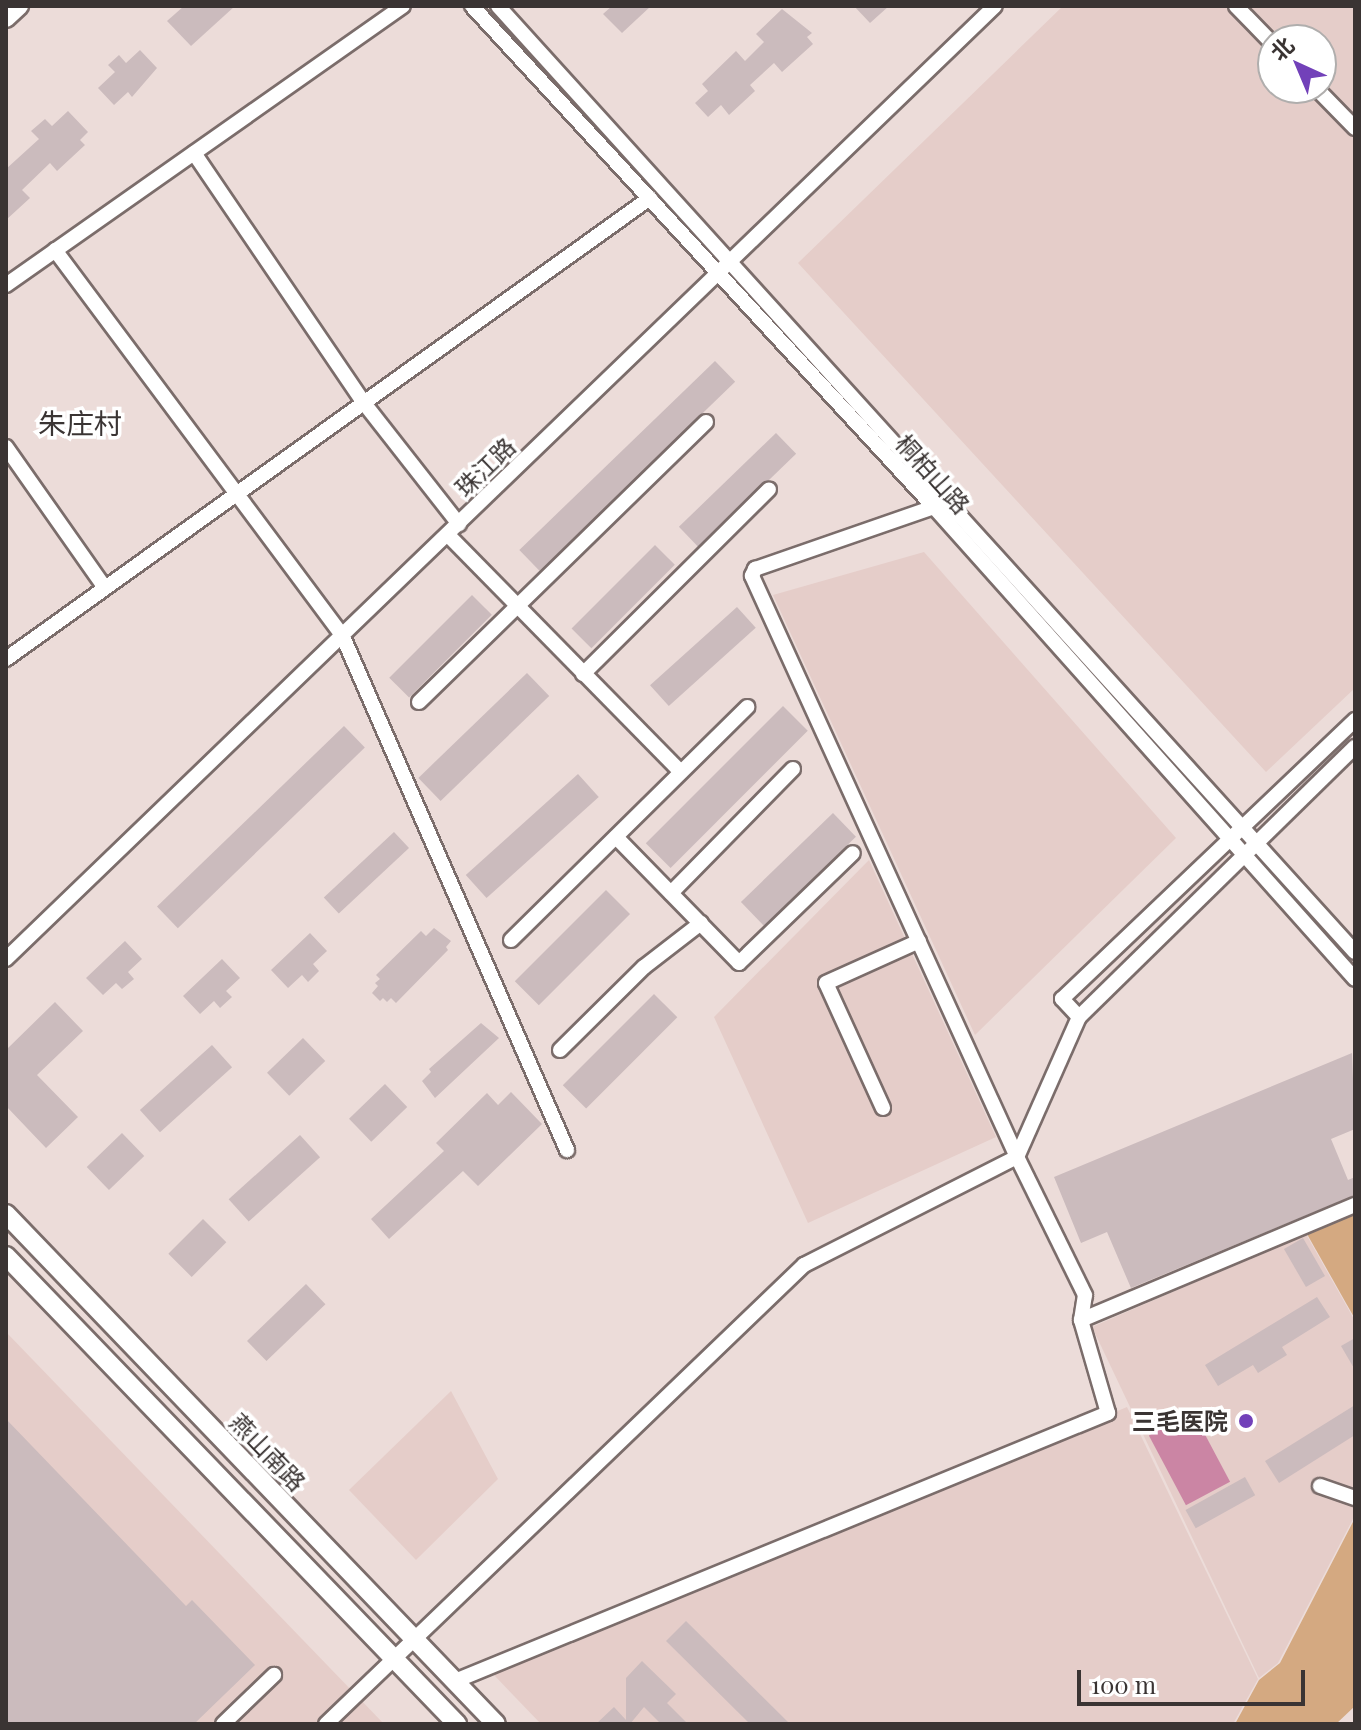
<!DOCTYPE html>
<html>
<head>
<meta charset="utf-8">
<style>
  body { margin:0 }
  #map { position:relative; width:1361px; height:1730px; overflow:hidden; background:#ecdcd9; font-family:"Playfair Display","Noto Sans SC",serif }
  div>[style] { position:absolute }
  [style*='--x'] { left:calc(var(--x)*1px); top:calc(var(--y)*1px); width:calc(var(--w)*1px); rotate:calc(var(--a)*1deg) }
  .built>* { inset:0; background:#e5cdc9 }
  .green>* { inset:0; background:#d4a981 }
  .water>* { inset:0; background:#cb85a4; transform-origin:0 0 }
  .building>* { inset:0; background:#cbbbbd; transform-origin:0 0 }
  .roads { filter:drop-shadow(2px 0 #7b6d6b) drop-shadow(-2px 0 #7b6d6b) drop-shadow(0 2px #7b6d6b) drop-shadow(0 -2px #7b6d6b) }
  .minor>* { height:14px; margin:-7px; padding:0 7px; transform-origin:7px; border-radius:7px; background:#fff }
  .major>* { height:18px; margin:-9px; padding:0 9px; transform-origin:9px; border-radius:9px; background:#fff }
  .dots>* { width:22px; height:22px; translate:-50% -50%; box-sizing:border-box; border:4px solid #fff; border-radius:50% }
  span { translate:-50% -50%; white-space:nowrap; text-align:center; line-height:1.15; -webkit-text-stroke:7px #fff; paint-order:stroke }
  .street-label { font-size:24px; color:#3a3433 }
  .poi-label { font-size:24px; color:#3a3433; font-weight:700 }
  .right { translate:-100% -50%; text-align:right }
  .quarter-label { font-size:28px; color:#3a3433 }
  .frame { position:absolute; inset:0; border:8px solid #3a3433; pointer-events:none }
  .north { position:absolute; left:1257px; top:24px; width:80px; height:80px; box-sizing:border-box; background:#fff; border:2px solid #b0aead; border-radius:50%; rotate:316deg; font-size:22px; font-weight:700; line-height:32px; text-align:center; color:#3a3433 }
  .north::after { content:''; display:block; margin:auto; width:28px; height:36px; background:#7241b9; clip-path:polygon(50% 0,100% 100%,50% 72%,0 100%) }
  .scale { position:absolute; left:1077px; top:1670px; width:228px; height:36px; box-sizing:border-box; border:4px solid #3a3433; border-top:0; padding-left:10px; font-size:24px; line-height:28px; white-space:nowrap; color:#3a3433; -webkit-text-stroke:6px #fff; paint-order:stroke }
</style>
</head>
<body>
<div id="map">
  <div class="built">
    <i style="clip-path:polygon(evenodd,1063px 6px,1355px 6px,1355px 688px,1266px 772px,798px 263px,1063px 6px,1273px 40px,1321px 40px,1321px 88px,1273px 88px,1273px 40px)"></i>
    <i style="clip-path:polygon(924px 552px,1176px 838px,975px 1035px,773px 595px)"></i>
    <i style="clip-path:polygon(869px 860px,996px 1137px,808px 1223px,714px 1017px)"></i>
    <i style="clip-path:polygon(1306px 1234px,1355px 1321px,1355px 1515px,1278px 1663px,1259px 1678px,1092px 1327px)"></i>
    <i style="clip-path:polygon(6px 1332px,384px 1724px,6px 1724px)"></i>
    <i style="clip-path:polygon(451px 1391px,498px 1479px,416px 1560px,349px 1490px)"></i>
    <i style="clip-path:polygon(1127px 1407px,1258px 1679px,1233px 1724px,541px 1724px,493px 1674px)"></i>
  </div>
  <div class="green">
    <i style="clip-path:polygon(1355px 1214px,1355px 1319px,1307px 1234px)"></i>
    <i style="clip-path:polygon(1355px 1518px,1355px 1706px,1336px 1724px,1235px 1724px,1259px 1680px,1280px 1663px)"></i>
  </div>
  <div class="water">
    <i style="left:1193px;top:1412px;width:79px;height:50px;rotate:62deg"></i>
  </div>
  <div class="building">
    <i style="clip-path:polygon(184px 6px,235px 6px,191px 46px,167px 21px)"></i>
    <i style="clip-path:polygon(612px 6px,651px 6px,622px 33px,603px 14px)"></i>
    <i style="clip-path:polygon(854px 6px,889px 6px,870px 23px)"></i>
    <i style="clip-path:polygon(782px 9px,812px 33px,807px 37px,813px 44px,782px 72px,774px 63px,750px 85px,755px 91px,729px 115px,721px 105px,708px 117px,695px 103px,708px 91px,702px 84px,736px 51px,745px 61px,764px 42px,756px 34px)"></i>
    <i style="clip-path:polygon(140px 50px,157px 68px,132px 97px,128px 92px,114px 105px,98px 88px,115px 72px,108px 65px,119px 55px,126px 63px)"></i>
    <i style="clip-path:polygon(68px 111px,88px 132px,80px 140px,85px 145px,57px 171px,50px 163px,22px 190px,30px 198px,6px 220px,6px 169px,39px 139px,31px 131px,45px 119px,52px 126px)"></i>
    <i style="left:715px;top:361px;width:29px;height:272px;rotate:46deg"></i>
    <i style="left:776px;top:433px;width:29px;height:135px;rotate:46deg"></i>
    <i style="left:655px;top:545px;width:28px;height:118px;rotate:45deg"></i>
    <i style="left:472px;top:595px;width:28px;height:117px;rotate:45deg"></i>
    <i style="left:737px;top:607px;width:28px;height:117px;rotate:48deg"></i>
    <i style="left:527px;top:673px;width:32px;height:151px;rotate:46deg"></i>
    <i style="left:783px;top:706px;width:35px;height:194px;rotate:45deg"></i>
    <i style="left:344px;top:726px;width:30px;height:260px;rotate:46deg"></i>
    <i style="left:578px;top:774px;width:31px;height:151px;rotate:48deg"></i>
    <i style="left:833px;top:813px;width:33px;height:128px;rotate:46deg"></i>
    <i style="left:394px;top:832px;width:22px;height:96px;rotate:47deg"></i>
    <i style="left:606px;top:890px;width:34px;height:129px;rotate:45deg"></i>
    <i style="clip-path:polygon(434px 928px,451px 941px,446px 947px,448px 950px,396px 1003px,391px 998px,387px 1002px,383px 998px,380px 1001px,372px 993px,378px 986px,375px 983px,380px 979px,376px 975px,421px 931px,426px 936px)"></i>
    <i style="clip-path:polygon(310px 933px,327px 951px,313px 964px,319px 971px,308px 982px,302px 975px,288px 988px,271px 970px)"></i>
    <i style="clip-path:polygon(125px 941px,142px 959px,128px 972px,134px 979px,122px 989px,116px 983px,103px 995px,86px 978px)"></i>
    <i style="clip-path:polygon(222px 959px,240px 978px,226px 991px,232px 997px,220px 1008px,214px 1001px,200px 1014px,183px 996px)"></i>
    <i style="left:654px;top:994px;width:33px;height:129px;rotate:45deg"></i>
    <i style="clip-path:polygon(55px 1002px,83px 1031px,37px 1075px,78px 1117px,46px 1148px,6px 1106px,6px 1050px)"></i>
    <i style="clip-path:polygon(481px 1023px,499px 1038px,435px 1098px,422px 1081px,431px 1072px,429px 1069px)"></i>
    <i style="left:303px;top:1038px;width:32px;height:50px;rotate:46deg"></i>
    <i style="left:212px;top:1045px;width:30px;height:97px;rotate:48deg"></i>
    <i style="clip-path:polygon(1352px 1053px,1355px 1129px,1331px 1139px,1348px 1180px,1355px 1177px,1355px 1195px,1131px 1288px,1107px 1232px,1081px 1243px,1054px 1177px)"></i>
    <i style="left:385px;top:1084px;width:32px;height:50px;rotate:46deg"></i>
    <i style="clip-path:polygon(511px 1092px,542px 1124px,478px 1186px,463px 1171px,389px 1239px,371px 1219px,444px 1151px,436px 1143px,487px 1093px,498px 1105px)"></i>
    <i style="left:122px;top:1133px;width:32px;height:49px;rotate:46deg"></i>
    <i style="left:300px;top:1135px;width:30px;height:96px;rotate:48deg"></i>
    <i style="left:203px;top:1219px;width:33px;height:49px;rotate:45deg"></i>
    <i style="left:1303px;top:1238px;width:44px;height:22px;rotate:60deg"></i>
    <i style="left:306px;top:1284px;width:28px;height:82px;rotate:46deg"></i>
    <i style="clip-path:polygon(1317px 1297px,1330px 1317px,1282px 1347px,1287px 1355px,1258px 1373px,1253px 1365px,1218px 1386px,1205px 1365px)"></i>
    <i style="clip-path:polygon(1355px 1338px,1355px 1370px,1341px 1346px)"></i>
    <i style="clip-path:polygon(1355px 1405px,1355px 1435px,1279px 1483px,1265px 1461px)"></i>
    <i style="clip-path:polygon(6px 1419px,186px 1606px,192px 1600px,255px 1665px,194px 1724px,6px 1724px)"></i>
    <i style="left:1245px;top:1477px;width:21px;height:68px;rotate:61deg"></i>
    <i style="clip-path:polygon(686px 1621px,790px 1724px,750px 1724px,666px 1641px)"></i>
    <i style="clip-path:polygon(642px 1661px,676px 1694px,667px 1703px,688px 1724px,661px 1724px,644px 1707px,630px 1724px,596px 1724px,614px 1707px,626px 1720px,626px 1678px)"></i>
  </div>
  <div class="roads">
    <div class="minor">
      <i style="--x:472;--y:6;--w:682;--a:47.32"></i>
      <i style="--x:934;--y:507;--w:632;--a:48.27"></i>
      <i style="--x:498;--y:6;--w:1276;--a:47.83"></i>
      <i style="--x:1236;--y:6;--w:53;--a:45.8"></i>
      <i style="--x:1316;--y:88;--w:56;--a:45.7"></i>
      <i style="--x:194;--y:153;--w:302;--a:55.8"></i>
      <i style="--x:364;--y:403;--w:154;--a:51.9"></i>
      <i style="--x:55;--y:250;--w:482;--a:53.3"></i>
      <i style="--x:343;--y:637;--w:560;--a:66.41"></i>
      <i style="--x:6;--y:285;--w:485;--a:-35.1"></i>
      <i style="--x:6;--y:447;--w:172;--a:54.9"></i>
      <i style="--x:448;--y:535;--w:332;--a:45.5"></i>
      <i style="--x:6;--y:659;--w:792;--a:-35.6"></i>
      <i style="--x:583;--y:674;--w:262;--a:-44.8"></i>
      <i style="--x:419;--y:702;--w:401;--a:-44.3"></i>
      <i style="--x:616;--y:837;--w:176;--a:45.7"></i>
      <i style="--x:739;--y:963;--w:158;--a:-44"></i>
      <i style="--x:671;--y:893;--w:174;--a:-45.5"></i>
      <i style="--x:511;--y:940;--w:332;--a:-44.6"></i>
      <i style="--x:6;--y:959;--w:1373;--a:-43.94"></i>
      <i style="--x:1079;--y:1017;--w:25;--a:-133"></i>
      <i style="--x:1062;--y:999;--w:405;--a:-43.6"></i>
      <i style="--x:560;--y:1050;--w:118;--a:-44.7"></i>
      <i style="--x:644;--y:967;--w:72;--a:-37.7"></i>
      <i style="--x:883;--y:1108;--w:137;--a:-114.5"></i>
      <i style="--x:826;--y:983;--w:102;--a:-24.3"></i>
      <i style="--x:1081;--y:1320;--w:297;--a:-22.8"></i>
      <i style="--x:1320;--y:1486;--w:37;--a:19"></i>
      <i style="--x:455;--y:1681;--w:706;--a:-22.31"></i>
      <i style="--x:1108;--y:1413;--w:97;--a:-106.2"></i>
      <i style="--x:1081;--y:1320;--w:25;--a:-81"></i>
      <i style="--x:1085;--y:1295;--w:154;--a:-116.2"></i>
      <i style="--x:1017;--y:1157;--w:639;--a:-114.52"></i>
      <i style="--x:752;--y:576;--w:8;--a:-67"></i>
      <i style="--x:755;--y:569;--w:189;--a:-19.1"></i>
      <i style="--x:223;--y:1724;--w:71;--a:-43.9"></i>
      <i style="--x:326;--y:1724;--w:663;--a:-43.84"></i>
      <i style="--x:804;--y:1265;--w:239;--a:-26.9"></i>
      <i style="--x:1017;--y:1157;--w:153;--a:-66.1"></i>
      <i style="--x:1079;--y:1017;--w:386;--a:-44.4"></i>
    </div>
    <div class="major">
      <i style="--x:6;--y:18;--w:18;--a:-43"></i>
      <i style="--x:6;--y:1214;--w:707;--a:46.15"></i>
      <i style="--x:6;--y:1256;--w:650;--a:46.06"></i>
    </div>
  </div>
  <div class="dots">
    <i style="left:1246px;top:1421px;background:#7241b9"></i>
  </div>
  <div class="street-label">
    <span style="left:485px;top:467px;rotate:-44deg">珠江路</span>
    <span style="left:933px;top:474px;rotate:48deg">桐柏山路</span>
    <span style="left:268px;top:1452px;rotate:46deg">燕山南路</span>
  </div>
  <div class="poi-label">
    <span class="right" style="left:1228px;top:1421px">三毛医院</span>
  </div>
  <div class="quarter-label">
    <span style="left:80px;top:423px">朱庄村</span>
  </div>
  <div class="frame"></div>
  <div class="north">北</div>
  <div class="scale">100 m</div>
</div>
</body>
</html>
